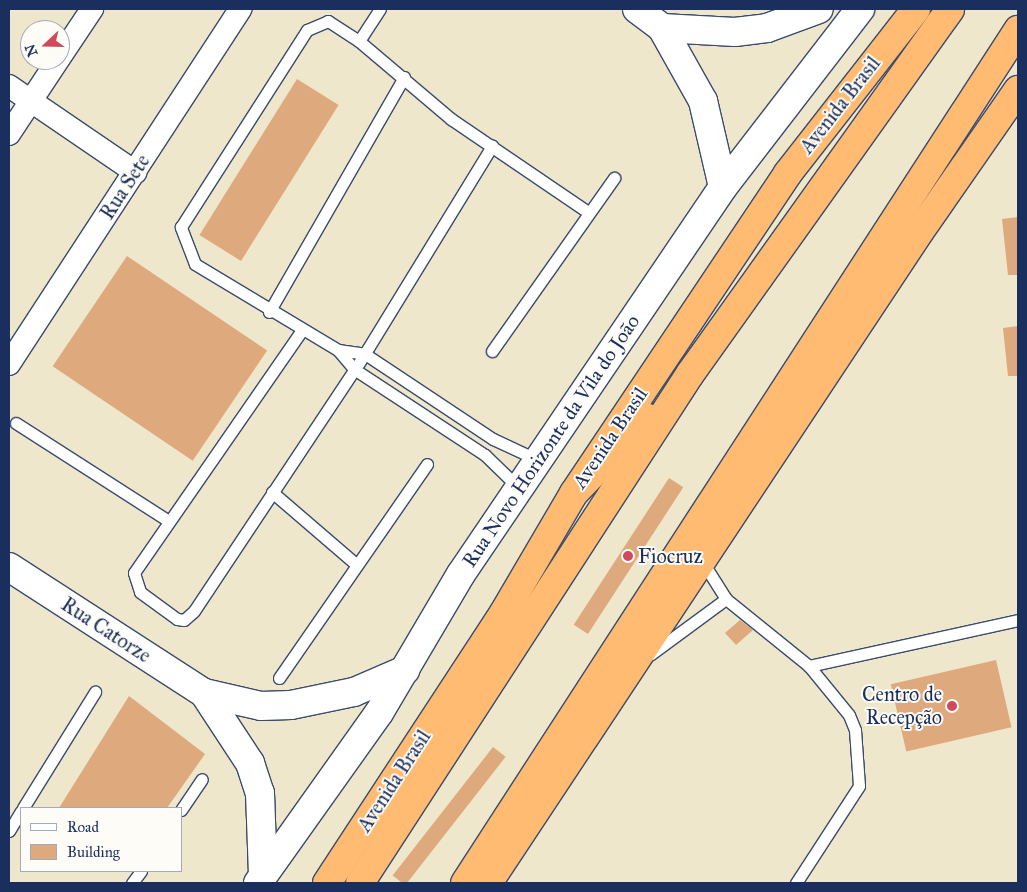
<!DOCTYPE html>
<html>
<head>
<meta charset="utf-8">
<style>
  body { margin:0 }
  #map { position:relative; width:1027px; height:892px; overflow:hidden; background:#eee7cb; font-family:"IM FELL Great Primer",serif }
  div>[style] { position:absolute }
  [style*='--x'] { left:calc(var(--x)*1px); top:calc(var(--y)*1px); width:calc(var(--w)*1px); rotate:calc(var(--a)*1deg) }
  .building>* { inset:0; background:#dea97d; transform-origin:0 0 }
  .roads { filter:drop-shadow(1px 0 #3b4b6e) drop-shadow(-1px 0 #3b4b6e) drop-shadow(0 1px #3b4b6e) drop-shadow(0 -1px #3b4b6e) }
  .service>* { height:11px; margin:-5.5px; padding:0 5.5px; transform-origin:5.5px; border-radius:5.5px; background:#fff }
  .minor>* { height:22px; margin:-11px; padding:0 11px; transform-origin:11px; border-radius:11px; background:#fff }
  .tertiary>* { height:28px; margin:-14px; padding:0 14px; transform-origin:14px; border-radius:14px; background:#fff }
  .trunk>* { height:28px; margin:-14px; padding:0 14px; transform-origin:14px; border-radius:14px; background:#febb71 }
  .motorway>* { height:28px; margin:-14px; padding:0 14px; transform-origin:14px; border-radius:14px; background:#febb71 }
  .dots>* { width:14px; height:14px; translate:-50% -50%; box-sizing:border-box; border:2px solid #fdfcf7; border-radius:50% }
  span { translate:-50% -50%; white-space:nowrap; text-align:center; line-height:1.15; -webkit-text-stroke:4px #fdfcf7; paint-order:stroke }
  .street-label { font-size:20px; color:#1b2f5e }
  .poi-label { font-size:20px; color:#1b2f5e }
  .left { translate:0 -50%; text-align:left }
  .right { translate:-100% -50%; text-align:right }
  .frame { position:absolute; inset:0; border:10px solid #1b2f5e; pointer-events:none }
  .legend { position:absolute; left:20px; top:807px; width:162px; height:65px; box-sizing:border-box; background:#fdfcf7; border:1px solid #a3aaba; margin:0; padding:6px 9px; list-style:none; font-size:15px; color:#1b2f5e }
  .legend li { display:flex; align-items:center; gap:10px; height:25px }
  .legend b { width:25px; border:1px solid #a3aaba }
  .north { position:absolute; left:20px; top:20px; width:50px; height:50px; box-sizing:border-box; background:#fdfcf7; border:1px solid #a3aaba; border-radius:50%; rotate:249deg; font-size:14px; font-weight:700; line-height:20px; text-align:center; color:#1b2f5e }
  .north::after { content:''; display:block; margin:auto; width:18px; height:22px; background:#d1495b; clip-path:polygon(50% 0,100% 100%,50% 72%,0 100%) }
</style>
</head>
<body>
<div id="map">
  <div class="building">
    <i style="left:297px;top:79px;width:49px;height:184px;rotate:32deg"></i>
    <i style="clip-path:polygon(1018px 217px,1018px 275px,1008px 275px,1002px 219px)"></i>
    <i style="left:127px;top:256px;width:169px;height:133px;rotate:34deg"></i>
    <i style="clip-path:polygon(1018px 326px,1018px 376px,1008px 376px,1003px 328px)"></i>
    <i style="left:669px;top:478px;width:17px;height:175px;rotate:33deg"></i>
    <i style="clip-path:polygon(740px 620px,753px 630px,736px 645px,725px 633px)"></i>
    <i style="left:996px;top:660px;width:69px;height:108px;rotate:77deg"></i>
    <i style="clip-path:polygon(129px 696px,205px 754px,167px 808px,59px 808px)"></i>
    <i style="left:493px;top:747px;width:16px;height:163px;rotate:38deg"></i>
  </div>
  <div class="roads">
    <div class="service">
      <i style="--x:359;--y:41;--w:38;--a:-57"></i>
      <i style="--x:269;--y:312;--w:271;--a:-60.1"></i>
      <i style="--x:302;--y:330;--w:295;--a:124.7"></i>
      <i style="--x:134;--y:573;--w:20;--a:72"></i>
      <i style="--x:140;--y:592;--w:46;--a:36.1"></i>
      <i style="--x:177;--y:619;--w:7;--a:8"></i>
      <i style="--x:184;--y:620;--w:13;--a:-42"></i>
      <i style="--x:194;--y:611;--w:298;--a:-56.4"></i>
      <i style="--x:359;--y:363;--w:255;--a:-58.5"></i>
      <i style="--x:338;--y:350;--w:27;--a:8"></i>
      <i style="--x:365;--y:354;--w:154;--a:33.6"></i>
      <i style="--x:493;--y:439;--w:50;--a:25"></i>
      <i style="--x:492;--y:351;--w:212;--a:-54.8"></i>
      <i style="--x:16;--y:423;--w:179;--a:32.7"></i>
      <i style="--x:520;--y:489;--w:49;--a:-135.8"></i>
      <i style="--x:485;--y:455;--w:157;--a:-146.7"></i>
      <i style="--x:354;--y:369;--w:25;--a:-130"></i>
      <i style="--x:338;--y:350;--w:167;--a:-149"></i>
      <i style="--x:195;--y:264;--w:40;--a:-111"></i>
      <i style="--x:181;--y:227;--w:234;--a:-57.4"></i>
      <i style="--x:307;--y:30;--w:23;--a:-23"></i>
      <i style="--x:328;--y:21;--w:37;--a:33"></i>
      <i style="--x:359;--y:41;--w:121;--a:40.3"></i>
      <i style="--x:451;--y:119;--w:166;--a:34.2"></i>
      <i style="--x:272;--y:492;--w:112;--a:40.7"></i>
      <i style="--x:702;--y:561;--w:45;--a:57.7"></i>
      <i style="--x:726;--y:599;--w:107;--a:38.9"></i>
      <i style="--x:809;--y:666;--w:63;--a:50.8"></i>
      <i style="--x:849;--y:715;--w:16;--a:68"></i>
      <i style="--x:855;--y:730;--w:56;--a:85.9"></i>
      <i style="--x:859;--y:786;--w:116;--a:123"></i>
      <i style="--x:651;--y:654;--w:93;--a:-36.3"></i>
      <i style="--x:809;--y:666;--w:214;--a:-12.4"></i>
      <i style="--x:279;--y:678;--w:260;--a:-55.3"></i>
      <i style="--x:23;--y:808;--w:137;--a:-58.2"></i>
      <i style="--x:181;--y:810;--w:37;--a:-56"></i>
      <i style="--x:9;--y:831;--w:23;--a:-59"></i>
      <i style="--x:132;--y:883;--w:15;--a:-53"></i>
    </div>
    <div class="minor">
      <i style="--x:60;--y:57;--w:58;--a:-56.3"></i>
      <i style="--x:9;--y:86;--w:153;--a:34.3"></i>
      <i style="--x:9;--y:134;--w:89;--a:-56.5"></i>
      <i style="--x:9;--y:364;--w:424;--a:-56.9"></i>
    </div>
    <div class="tertiary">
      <i style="--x:637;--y:9;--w:31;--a:37"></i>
      <i style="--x:662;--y:28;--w:84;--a:60.7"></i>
      <i style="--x:703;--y:101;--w:88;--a:76.9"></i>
      <i style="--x:662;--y:28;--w:73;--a:3.1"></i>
      <i style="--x:735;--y:32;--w:32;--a:-7"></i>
      <i style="--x:767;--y:28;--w:55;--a:-20.1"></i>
      <i style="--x:9;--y:567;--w:232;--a:32.9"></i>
      <i style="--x:204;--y:693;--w:58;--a:12.8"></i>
      <i style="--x:261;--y:706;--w:30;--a:-2"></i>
      <i style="--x:291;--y:705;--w:64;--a:-11.7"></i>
      <i style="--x:354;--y:692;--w:56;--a:-23.3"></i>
      <i style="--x:204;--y:693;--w:84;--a:56.7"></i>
      <i style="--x:250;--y:763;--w:32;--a:72"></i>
      <i style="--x:260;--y:793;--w:82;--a:87.9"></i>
      <i style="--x:258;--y:883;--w:209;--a:-54.6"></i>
      <i style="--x:379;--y:713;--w:161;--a:-59.5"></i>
      <i style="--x:461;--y:574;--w:467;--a:-55.9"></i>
      <i style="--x:723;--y:187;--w:225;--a:-52.4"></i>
    </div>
    <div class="trunk">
      <i style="--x:327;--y:883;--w:321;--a:-56.8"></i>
      <i style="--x:503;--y:614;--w:140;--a:-59.6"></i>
      <i style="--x:574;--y:493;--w:385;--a:-56.2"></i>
      <i style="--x:788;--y:173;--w:208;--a:-52"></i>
      <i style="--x:488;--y:883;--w:782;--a:-56.47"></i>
      <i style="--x:920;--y:231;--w:172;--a:-55.2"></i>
    </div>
    <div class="motorway">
      <i style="--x:574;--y:493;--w:105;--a:-45.8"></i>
      <i style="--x:360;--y:883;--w:607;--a:-57.04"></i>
      <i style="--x:690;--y:374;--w:448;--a:-54.5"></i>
      <i style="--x:465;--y:883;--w:1017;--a:-57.04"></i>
    </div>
  </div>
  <div class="dots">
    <i style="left:628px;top:556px;background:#d1495b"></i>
    <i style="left:952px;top:706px;background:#d1495b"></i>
  </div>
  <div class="street-label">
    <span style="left:840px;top:105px;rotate:-52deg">Avenida Brasil</span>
    <span style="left:125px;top:187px;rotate:-57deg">Rua Sete</span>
    <span style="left:610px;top:438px;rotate:-56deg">Avenida Brasil</span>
    <span style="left:551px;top:441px;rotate:-56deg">Rua Novo Horizonte da Vila do João</span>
    <span style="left:106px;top:630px;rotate:33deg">Rua Catorze</span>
    <span style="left:394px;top:781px;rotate:-57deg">Avenida Brasil</span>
  </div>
  <div class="poi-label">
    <span class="left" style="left:638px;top:556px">Fiocruz</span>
    <span class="right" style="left:942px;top:706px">Centro de<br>Recepção</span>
  </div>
  <div class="frame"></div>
  <ul class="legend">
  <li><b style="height:6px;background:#fff"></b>Road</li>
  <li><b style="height:14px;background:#dea97d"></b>Building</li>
  </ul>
  <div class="north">N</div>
</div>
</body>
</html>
